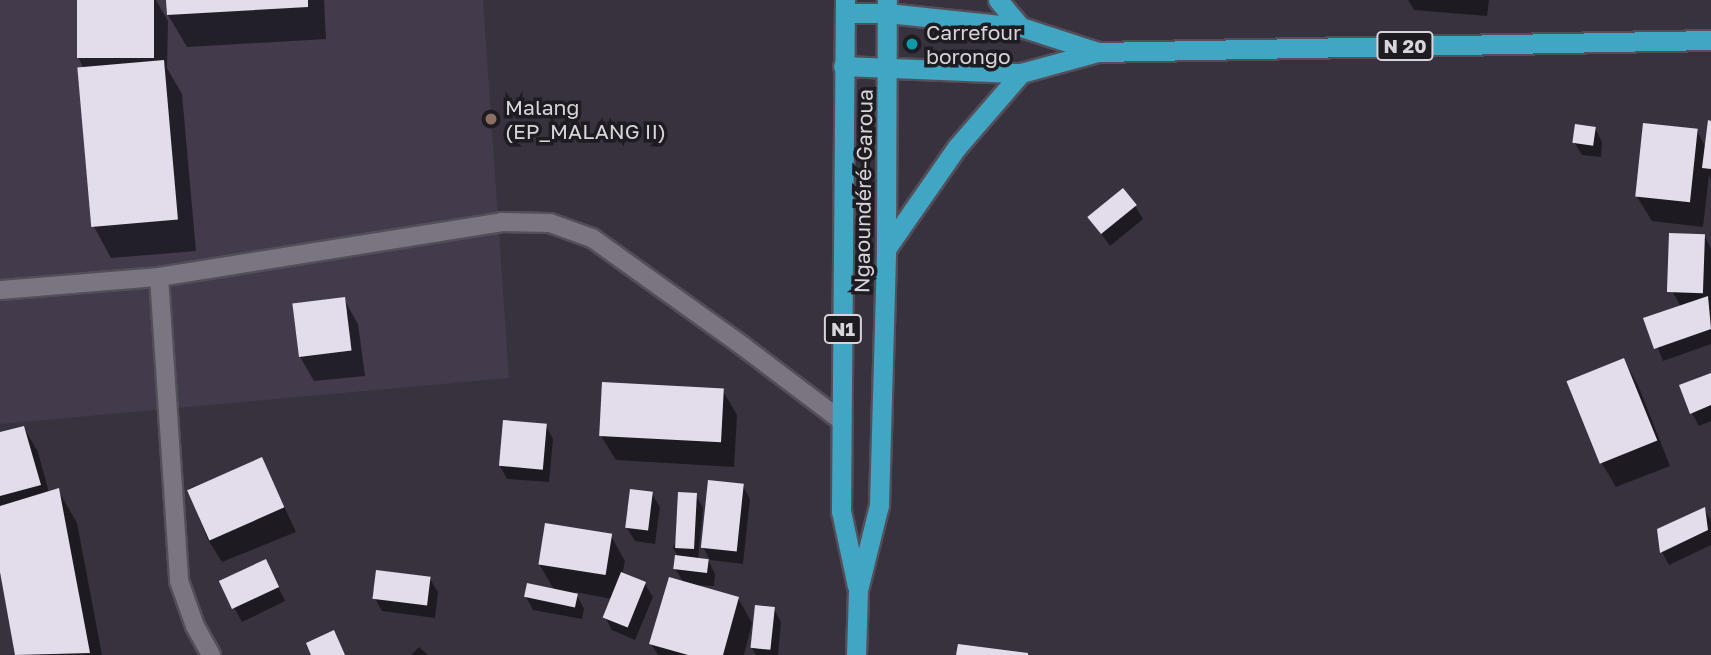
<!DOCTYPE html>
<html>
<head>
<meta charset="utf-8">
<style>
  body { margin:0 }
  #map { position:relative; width:1711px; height:655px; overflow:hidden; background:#38323e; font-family:"Golos Text",sans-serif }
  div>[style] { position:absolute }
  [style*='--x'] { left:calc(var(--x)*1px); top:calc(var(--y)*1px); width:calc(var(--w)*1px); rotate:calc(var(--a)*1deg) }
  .built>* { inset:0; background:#433a4b }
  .shadow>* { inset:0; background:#0007 }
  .building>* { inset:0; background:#e3dceb; transform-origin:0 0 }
  .roads { filter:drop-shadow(2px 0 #534e58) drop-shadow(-2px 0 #534e58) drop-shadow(0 2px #534e58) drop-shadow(0 -2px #534e58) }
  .minor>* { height:18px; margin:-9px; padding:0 9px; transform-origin:9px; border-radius:9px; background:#7b7582 }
  .trunk>* { height:19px; margin:-9.5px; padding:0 9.5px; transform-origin:9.5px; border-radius:9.5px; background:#40a6c4 }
  .dots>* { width:19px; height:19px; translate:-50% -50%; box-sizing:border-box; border:4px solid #1e1b21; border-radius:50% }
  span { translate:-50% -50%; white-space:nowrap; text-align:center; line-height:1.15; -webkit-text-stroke:7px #1e1b21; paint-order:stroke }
  .shield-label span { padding:2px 5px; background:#1e1b21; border:2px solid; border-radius:5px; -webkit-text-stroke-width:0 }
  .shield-label { font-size:19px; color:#d7d4db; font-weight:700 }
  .poi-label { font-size:21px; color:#d7d4db }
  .left { translate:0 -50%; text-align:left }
  .street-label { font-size:21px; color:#d7d4db }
</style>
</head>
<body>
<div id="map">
  <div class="built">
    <i style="clip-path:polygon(0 0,483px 0,509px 378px,0 424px)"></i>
  </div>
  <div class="shadow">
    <i style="clip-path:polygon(78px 0,156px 0,168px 21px,167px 68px,182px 94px,196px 251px,111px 258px,93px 225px,84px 69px,78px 57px)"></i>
    <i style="clip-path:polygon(167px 0,324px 0,326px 39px,187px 47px,168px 15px)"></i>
    <i style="clip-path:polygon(1408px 0,1489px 0,1487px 16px,1414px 10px)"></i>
    <i style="clip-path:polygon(1711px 122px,1711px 180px,1709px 175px,1703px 227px,1652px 221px,1637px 197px,1697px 131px,1706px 148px)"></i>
    <i style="clip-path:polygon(1595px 128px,1602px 142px,1601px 157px,1582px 155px,1574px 142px)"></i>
    <i style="clip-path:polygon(1135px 206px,1143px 219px,1110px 246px,1089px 217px)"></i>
    <i style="clip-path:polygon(1704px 235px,1711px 248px,1711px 344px,1663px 361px,1646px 319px,1681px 307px,1672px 291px)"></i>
    <i style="clip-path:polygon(344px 299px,358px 324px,365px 376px,314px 381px,300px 357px)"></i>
    <i style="clip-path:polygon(1624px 360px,1638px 385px,1670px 466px,1616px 487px,1601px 462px,1569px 381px)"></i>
    <i style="clip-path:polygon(1711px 374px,1711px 421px,1699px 426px,1692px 413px)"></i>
    <i style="clip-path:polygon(723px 391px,737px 415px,734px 467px,616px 460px,601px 436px)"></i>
    <i style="clip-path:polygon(546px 426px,553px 439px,549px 482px,507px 479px,500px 466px)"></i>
    <i style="clip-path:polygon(24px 428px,38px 452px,49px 493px,58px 490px,77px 523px,102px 655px,17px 655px,0 562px,0 434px)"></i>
    <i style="clip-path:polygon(262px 459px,296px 532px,222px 562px,207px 538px,188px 489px)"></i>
    <i style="clip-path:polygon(743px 486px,750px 499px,743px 564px,710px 560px,703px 547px)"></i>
    <i style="clip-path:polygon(652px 494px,660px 507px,655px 544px,635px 541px,627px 528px)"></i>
    <i style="clip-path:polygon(696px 495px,703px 508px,698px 559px,708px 560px,715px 574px,714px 586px,691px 585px,738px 598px,752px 623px,744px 655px,658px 655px,651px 644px,684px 583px,675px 569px,678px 556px,673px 548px)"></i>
    <i style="clip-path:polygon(1704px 509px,1711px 520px,1711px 545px,1669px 565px,1662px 552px)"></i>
    <i style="clip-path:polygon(611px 536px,625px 561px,622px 575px,645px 584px,653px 597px,635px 640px,612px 630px,605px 617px,612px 599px,575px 592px,584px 609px,582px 619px,533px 610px,526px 597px,555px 591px,539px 564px)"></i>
    <i style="clip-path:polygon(272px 574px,285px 601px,242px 622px,221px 583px)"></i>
    <i style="clip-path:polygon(430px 579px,438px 592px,435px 618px,382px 611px,375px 598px)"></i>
    <i style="clip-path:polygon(774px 609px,781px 622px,778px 655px,756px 655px,752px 648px)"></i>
    <i style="clip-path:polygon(419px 647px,428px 655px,411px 655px)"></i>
  </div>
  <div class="building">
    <i style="left:77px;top:0;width:77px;height:58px"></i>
    <i style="clip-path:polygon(166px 0,308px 0,308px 7px,167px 15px)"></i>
    <i style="left:164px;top:60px;width:160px;height:87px;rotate:85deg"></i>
    <i style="clip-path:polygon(1708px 120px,1711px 121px,1711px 169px,1702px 168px)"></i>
    <i style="left:1643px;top:123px;width:55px;height:74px;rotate:6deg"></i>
    <i style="left:1575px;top:124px;width:21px;height:19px;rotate:8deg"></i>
    <i style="left:1123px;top:188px;width:22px;height:46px;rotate:51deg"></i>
    <i style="left:1669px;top:233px;width:36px;height:59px;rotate:2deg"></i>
    <i style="clip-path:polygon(1708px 296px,1711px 329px,1654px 349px,1643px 318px)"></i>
    <i style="left:345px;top:297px;width:54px;height:53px;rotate:83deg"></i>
    <i style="left:1624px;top:358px;width:89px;height:62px;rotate:68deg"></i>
    <i style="clip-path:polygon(1711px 373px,1711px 405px,1690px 414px,1679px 385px)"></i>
    <i style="left:602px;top:382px;width:122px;height:54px;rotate:3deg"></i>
    <i style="left:503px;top:420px;width:44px;height:46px;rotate:5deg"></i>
    <i style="clip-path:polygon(24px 426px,41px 485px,0 496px,0 432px)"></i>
    <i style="left:262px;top:457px;width:55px;height:82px;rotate:66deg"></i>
    <i style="left:708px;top:480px;width:36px;height:68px;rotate:6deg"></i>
    <i style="clip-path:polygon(59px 488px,90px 653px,15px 655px,0 572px,0 506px)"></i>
    <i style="left:630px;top:489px;width:23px;height:39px;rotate:7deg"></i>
    <i style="left:678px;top:492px;width:19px;height:56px;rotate:3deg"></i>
    <i style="clip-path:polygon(1705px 507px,1708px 530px,1660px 553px,1657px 529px)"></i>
    <i style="left:545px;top:523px;width:68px;height:42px;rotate:9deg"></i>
    <i style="left:675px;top:555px;width:34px;height:14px;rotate:7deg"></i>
    <i style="left:266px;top:559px;width:31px;height:52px;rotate:65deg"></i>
    <i style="left:376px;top:570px;width:55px;height:29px;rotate:7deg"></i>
    <i style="left:621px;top:572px;width:27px;height:49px;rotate:22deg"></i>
    <i style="clip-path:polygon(669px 577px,739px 597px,723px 655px,688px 655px,649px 644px)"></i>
    <i style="left:527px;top:583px;width:52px;height:14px;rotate:12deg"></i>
    <i style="left:755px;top:605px;width:20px;height:43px;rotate:6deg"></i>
    <i style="clip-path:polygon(334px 630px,345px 655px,311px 655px,306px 643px)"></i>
    <i style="clip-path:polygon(958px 644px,1028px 653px,1028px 655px,956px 655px)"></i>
  </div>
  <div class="roads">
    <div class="minor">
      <i style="--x:159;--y:277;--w:305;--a:86.2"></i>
      <i style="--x:179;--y:581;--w:48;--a:70.4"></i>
      <i style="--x:195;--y:626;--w:33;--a:61"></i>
      <i style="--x:0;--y:290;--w:160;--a:-4.7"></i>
      <i style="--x:159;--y:277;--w:346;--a:-9.1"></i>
      <i style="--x:501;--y:222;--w:49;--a:1.2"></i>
      <i style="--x:550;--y:223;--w:45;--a:19.7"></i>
      <i style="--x:592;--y:238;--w:187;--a:35.6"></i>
      <i style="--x:744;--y:347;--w:123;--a:37.1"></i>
    </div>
    <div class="trunk">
      <i style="--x:845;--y:0;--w:511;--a:90.45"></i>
      <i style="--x:841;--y:511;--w:77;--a:78"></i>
      <i style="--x:998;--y:0;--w:35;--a:50"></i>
      <i style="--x:845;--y:13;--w:42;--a:0"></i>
      <i style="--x:887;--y:13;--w:135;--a:6"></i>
      <i style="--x:1021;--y:27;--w:81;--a:18"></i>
      <i style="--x:843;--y:66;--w:178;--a:2.3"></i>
      <i style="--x:1021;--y:73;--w:80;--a:-15.3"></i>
      <i style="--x:1098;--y:52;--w:613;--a:-1.12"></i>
      <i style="--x:886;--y:249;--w:124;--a:-55.2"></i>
      <i style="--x:957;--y:147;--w:98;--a:-49.1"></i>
      <i style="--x:856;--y:655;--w:65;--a:-88.2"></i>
      <i style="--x:858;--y:590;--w:88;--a:-76.1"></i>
      <i style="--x:879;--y:505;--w:256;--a:-88.4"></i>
      <i style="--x:886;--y:249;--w:249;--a:-89.8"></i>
    </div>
  </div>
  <div class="dots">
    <i style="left:912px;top:44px;background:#0f9aa8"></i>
    <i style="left:491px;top:119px;background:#8d6e63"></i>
  </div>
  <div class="shield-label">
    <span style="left:1405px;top:46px">N 20</span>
    <span style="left:843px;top:329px">N1</span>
  </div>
  <div class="poi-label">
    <span class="left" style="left:926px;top:44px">Carrefour<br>borongo</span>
    <span class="left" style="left:505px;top:119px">Malang<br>(EP_MALANG II)</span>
  </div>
  <div class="street-label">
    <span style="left:863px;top:191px;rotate:-89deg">Ngaoundéré-Garoua</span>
  </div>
</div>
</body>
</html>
